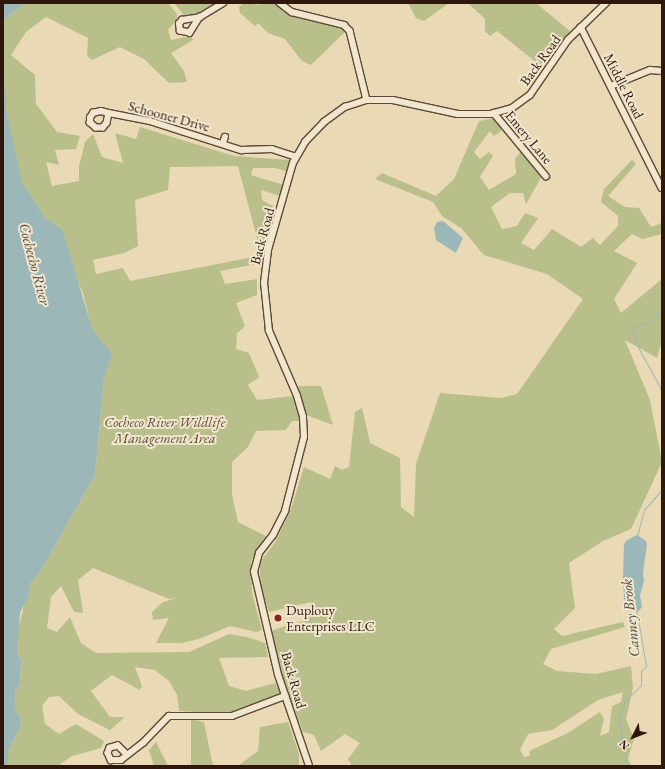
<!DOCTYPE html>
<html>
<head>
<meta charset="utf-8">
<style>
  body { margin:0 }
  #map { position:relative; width:665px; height:769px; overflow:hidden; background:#e9d9b4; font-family:"EB Garamond",serif }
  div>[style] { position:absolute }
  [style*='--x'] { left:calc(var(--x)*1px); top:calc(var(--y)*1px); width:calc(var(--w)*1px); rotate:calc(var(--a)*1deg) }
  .green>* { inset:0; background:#b9bf8b }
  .water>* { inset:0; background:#9cb7b8 }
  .stream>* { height:1px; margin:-0.5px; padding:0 0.5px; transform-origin:0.5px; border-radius:0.5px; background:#9cb7b8 }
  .roads { filter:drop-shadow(1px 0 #5e4837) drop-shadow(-1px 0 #5e4837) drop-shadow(0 1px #5e4837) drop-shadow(0 -1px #5e4837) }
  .minor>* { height:5.5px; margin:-2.75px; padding:0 2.75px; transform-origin:2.75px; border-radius:2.75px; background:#f1e6ce }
  .dots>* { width:11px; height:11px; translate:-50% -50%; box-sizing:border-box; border:2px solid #f1e6ce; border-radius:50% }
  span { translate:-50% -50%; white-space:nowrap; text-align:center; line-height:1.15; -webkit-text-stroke:4px #f1e6ce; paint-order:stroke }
  .street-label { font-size:14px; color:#30170d }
  .park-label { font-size:14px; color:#594933; font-style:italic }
  .poi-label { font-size:14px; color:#30170d }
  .left { translate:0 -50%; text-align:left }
  .water-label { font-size:15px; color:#504740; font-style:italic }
  .frame { position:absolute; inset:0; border:4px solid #30170d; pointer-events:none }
  .north { position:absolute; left:613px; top:717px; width:40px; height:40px; -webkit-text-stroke:3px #f1e6ce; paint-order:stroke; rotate:228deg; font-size:11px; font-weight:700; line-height:16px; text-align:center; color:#30170d }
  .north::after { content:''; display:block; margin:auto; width:14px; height:18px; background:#30170d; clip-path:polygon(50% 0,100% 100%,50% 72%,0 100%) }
</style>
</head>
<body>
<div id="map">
  <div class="green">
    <i style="clip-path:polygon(25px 3px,168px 3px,177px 14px,177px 19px,168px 30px,171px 40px,191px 36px,193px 40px,171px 53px,184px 71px,187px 82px,169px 83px,144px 59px,120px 47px,92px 60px,87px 56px,88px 38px,46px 17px,26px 32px,11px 55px,35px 75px,36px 104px,57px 132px,80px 136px,76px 149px,55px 150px,59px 165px,46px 162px,52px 186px,79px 181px,79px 167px,85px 142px,93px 134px,102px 157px,123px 163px,115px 133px,136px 139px,140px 127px,234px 156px,290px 160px,286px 171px,275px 168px,253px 168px,251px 175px,284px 185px,280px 196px,261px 190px,262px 200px,276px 208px,266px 244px,258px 242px,238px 166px,170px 167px,168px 190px,135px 200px,138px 246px,124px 253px,93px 260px,96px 274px,123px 268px,130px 281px,259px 256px,256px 264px,220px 271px,225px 284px,257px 279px,257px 295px,236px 303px,245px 326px,237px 333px,236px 349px,249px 353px,259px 377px,248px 385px,257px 400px,293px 396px,300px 421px,292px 421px,286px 430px,256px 431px,248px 447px,232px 462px,232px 494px,238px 522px,266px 536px,251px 561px,252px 593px,262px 630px,256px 632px,230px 626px,199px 639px,181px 643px,156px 643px,169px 618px,153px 620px,152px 612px,163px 602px,177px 598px,169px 599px,93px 568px,78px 580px,83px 613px,74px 612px,61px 586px,51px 597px,47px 628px,57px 632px,70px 617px,81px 643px,96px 653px,189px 652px,229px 634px,247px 637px,265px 643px,268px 657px,219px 658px,229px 686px,246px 691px,276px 683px,281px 696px,225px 714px,179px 711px,177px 695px,169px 681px,155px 670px,135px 667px,142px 686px,140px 690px,112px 675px,91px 691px,110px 717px,125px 717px,110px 730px,78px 714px,59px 696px,49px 697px,42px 706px,45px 724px,59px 734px,76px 724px,104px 741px,101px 748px,72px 756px,60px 764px,62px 766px,8px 766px,8px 752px,20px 727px,21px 718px,16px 711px,15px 691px,20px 684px,21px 660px,17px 652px,18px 630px,29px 585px,40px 572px,95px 475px,104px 378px,83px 293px,73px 271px,62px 229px,45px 218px,27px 193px,18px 172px,6px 110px,6px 90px,3px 86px,3px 21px)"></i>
    <i style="clip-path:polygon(174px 3px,217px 3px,196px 15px,185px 16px)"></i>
    <i style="clip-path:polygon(244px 3px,260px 5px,261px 3px,277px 3px,289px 13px,343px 27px,346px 31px,311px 65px,302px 61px,285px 39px,268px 33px,258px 23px,255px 26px,240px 13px,239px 7px)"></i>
    <i style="clip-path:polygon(408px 3px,449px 3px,424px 21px,416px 18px)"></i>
    <i style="clip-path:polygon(462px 3px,536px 3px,570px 31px,542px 67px,497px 31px,490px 36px,485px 31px,485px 19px,469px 4px)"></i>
    <i style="clip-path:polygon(evenodd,495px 118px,503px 129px,494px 136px,490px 131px,474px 152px,480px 159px,489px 152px,493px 156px,480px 177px,489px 190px,516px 174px,515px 159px,521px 151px,542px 176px,526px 204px,523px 193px,510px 193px,491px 207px,502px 229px,517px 226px,525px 213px,538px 218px,521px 243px,534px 250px,552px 229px,581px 247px,593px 238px,600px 245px,618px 226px,618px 216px,601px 202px,604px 189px,632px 160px,636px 164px,608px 196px,625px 207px,639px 208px,651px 227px,660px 224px,662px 219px,662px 234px,642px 239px,632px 234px,614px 251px,637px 263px,614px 299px,621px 313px,662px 279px,662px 339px,657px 358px,625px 340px,650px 400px,662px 462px,631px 529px,603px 541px,569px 563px,575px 608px,554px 629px,562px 636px,623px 622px,625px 627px,551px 649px,543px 664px,557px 671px,596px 674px,631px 666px,633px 688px,626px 719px,634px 739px,628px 758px,631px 766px,352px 766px,348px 759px,360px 743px,345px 734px,321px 751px,314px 735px,303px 732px,283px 681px,270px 631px,306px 620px,311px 602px,269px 612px,260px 586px,260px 562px,274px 544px,290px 512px,304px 467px,330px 479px,335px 466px,342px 470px,349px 467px,355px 412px,362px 408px,370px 443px,400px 458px,401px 507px,414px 517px,416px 464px,440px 393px,501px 398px,517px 394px,583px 299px,547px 274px,484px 255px,461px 228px,442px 216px,433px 202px,375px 179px,382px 173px,436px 196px,454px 179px,479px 121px,495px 118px,623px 692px,621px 702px,612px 706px,609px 732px,600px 736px,604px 719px,600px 712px,568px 733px,529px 751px,530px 756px,524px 757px,520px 750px,528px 734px,552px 730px,598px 700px,623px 692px)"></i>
    <i style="clip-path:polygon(297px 386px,321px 386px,333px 425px,306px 415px)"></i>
    <i style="clip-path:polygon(191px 719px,204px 722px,213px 766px,191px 766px)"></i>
    <i style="clip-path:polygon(288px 722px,299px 754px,299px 766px,238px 766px,258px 751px,260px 727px)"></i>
    <i style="clip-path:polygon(156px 742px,168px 766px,154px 766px,149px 750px)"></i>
  </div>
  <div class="water">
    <i style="clip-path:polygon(3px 3px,25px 3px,3px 21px)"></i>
    <i style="clip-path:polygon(3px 86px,6px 90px,6px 110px,22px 182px,45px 218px,62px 229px,93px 331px,112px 353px,104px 378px,95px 475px,40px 572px,29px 585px,29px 595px,20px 613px,17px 652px,21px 660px,20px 684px,15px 691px,16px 711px,21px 718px,20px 727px,8px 752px,8px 766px,3px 766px)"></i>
    <i style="clip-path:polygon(443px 221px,463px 238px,456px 253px,436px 240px,434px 228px,437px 222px)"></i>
    <i style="clip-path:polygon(637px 535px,646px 541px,647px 545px,643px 573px,644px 581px,640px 595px,642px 607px,637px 613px,629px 609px,624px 599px,623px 578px,624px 544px,627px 540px)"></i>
  </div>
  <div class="stream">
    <i style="--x:662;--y:310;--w:21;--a:141"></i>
    <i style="--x:646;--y:323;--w:15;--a:164"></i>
    <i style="--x:632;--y:327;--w:23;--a:72"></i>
    <i style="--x:639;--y:349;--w:48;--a:61.3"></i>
    <i style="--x:662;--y:482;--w:4;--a:90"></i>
    <i style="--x:637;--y:536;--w:27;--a:-75"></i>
    <i style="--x:644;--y:510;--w:28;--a:-49"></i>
    <i style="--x:627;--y:766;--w:48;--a:-99.7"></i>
    <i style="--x:619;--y:719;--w:19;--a:-72"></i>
    <i style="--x:625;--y:701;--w:23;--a:-45"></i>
    <i style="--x:641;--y:685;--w:14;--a:-90"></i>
    <i style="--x:641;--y:671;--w:7;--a:-45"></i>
    <i style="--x:646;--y:666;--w:54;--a:-99.6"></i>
  </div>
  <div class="roads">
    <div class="minor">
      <i style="--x:280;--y:3;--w:15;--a:37"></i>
      <i style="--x:292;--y:12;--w:54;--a:14"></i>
      <i style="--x:344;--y:25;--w:8;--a:45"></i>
      <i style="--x:350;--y:31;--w:71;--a:76.2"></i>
      <i style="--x:200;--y:17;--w:19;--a:122"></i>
      <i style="--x:190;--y:33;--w:10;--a:-169"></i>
      <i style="--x:180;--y:31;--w:7;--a:-98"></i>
      <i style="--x:179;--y:24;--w:5;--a:-53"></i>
      <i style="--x:182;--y:20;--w:18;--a:-9"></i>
      <i style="--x:200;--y:17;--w:27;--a:-31"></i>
      <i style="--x:581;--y:27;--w:180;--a:63.3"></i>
      <i style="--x:611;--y:86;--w:42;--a:-22.3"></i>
      <i style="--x:650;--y:70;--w:12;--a:5"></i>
      <i style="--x:101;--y:111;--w:8;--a:14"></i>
      <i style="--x:109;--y:113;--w:10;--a:101"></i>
      <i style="--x:107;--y:123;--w:6;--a:129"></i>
      <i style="--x:103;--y:128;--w:7;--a:180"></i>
      <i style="--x:96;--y:128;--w:8;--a:-140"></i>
      <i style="--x:90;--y:123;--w:5;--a:-90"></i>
      <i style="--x:90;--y:118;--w:6;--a:-59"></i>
      <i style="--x:93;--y:113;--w:8;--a:-14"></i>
      <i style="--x:109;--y:113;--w:42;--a:11"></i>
      <i style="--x:150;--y:121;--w:96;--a:17.7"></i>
      <i style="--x:241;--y:150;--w:31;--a:-2"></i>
      <i style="--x:272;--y:149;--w:25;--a:18"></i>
      <i style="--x:494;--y:113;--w:82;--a:50.5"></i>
      <i style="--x:223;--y:143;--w:6;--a:-72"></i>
      <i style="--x:127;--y:755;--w:13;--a:-135"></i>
      <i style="--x:118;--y:746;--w:8;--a:166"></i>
      <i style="--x:110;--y:748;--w:5;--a:112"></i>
      <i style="--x:108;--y:753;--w:8;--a:67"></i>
      <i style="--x:111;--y:760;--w:10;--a:0"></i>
      <i style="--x:121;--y:760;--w:28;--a:-38"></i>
      <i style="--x:143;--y:743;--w:37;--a:-46"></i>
      <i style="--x:169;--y:716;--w:63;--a:0"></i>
      <i style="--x:232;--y:716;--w:57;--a:-20.7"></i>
      <i style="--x:309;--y:766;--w:96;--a:-108.8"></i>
      <i style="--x:278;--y:675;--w:106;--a:-103.1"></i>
      <i style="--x:254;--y:572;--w:20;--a:-75"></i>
      <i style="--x:259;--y:553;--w:23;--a:-52"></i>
      <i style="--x:273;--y:535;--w:27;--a:-63"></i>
      <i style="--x:285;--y:511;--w:76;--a:-75.6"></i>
      <i style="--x:304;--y:437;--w:20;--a:-93"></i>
      <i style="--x:303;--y:417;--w:22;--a:-106"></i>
      <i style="--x:297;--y:396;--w:71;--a:-113.3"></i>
      <i style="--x:269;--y:331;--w:48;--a:-95.9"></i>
      <i style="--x:264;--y:283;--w:33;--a:-83"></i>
      <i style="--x:268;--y:250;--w:91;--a:-74"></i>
      <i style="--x:293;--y:163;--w:24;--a:-60"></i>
      <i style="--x:305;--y:142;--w:28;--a:-46"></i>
      <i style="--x:324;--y:122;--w:26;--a:-36"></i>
      <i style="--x:345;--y:107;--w:23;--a:-18"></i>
      <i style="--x:367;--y:100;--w:26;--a:0"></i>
      <i style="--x:393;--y:100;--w:66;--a:12.2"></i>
      <i style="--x:458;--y:114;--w:33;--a:0"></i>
      <i style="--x:491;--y:114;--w:22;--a:-16"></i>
      <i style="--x:512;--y:108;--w:22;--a:-36"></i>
      <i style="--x:530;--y:95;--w:67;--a:-55.4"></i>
      <i style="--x:568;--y:40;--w:53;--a:-44.2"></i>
    </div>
  </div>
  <div class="dots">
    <i style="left:278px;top:618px;background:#8f2418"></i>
  </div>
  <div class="street-label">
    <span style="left:540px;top:60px;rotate:-54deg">Back Road</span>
    <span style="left:624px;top:86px;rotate:63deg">Middle Road</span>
    <span style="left:169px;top:116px;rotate:15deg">Schooner Drive</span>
    <span style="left:529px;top:137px;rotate:50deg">Emery Lane</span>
    <span style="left:262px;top:236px;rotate:-75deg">Back Road</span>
    <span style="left:294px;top:680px;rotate:74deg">Back Road</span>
  </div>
  <div class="park-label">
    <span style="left:165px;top:430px">Cocheco River Wildlife<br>Management Area</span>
  </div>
  <div class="poi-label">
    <span class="left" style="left:286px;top:618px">Duplouy<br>Enterprises LLC</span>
  </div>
  <div class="water-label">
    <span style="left:35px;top:264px;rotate:75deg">Cochecho River</span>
    <span style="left:630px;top:618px;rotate:-96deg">Canney Brook</span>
  </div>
  <div class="frame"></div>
  <div class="north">N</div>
</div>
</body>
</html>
